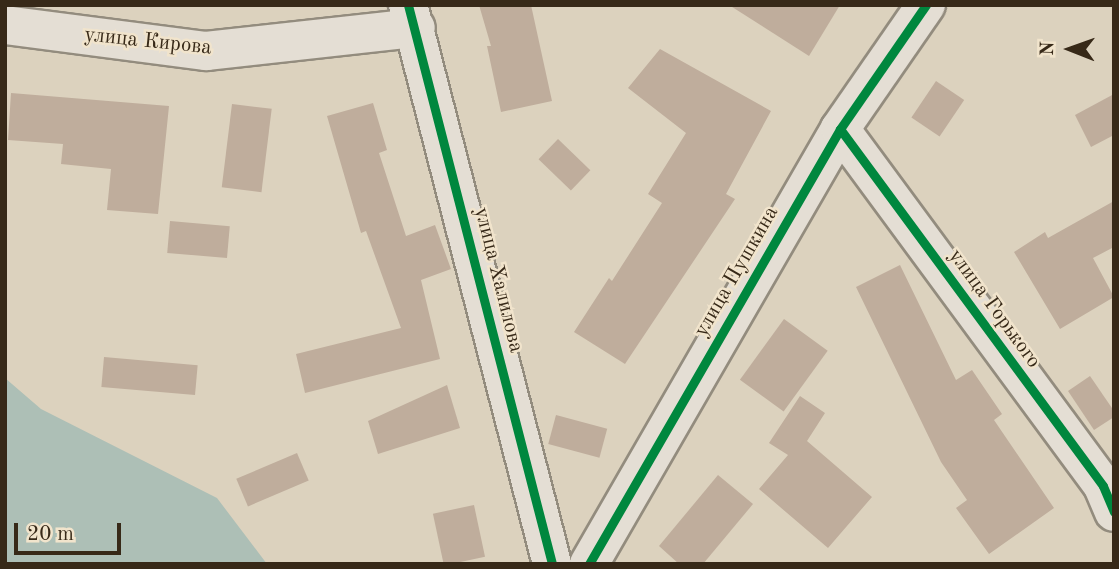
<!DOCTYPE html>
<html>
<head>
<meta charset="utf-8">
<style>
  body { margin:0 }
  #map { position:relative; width:1119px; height:569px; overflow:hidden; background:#dcd2be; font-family:"Old Standard TT",serif }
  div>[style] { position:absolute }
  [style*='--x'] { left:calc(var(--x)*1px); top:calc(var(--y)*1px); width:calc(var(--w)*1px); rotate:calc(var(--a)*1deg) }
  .water>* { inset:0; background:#adbfb6 }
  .building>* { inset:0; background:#bfad9c; transform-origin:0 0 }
  .roads { filter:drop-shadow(2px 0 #938c7e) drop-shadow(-2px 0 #938c7e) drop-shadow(0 2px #938c7e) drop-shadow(0 -2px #938c7e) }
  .minor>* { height:38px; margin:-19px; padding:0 19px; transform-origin:19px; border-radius:19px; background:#e4ded4 }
  .cycleway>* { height:9px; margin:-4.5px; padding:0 4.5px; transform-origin:4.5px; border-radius:4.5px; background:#00873e }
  span { translate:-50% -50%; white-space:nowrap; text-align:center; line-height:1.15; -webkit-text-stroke:5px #f1e4cc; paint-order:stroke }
  .street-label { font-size:21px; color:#372918 }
  .frame { position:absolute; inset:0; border:7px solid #372918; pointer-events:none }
  .north { position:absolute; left:1035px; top:14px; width:70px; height:70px; -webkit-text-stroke:5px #f1e4cc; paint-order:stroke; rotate:271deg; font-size:19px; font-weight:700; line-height:28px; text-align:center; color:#372918 }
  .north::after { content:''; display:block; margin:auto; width:24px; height:32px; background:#372918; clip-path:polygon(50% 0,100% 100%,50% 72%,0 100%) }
  .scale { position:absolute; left:14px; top:523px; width:107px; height:32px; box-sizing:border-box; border:4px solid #372918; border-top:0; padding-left:9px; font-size:21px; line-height:24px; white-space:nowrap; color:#372918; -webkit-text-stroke:5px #f1e4cc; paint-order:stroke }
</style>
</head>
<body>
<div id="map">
  <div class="water">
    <i style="clip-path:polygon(5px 378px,41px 409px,217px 498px,267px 564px,5px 564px)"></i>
  </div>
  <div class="building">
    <i style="clip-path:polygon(479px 5px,531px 5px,552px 101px,501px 112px,487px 46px,491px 46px)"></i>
    <i style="clip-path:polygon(729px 5px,840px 5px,809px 56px)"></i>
    <i style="clip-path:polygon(660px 49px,771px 111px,726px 194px,735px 199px,625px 364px,574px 332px,609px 278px,612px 281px,662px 203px,648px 194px,686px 133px,628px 88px)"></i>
    <i style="left:936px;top:81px;width:34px;height:44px;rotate:34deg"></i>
    <i style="clip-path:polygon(11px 93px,169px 106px,158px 214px,107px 210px,111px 169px,61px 164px,63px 144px,8px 140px)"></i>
    <i style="clip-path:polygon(1114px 94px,1114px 135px,1091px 147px,1075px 115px)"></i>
    <i style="clip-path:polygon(373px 103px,387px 150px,379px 153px,406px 236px,435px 225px,451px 269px,421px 280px,440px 359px,305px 393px,296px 354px,401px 328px,366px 231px,361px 233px,327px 116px)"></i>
    <i style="left:232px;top:104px;width:40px;height:84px;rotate:7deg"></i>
    <i style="left:558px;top:139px;width:45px;height:28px;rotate:44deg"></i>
    <i style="clip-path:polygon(1114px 201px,1114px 247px,1093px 258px,1114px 297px,1060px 329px,1014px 252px,1045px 232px,1048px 238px)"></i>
    <i style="left:170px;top:221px;width:60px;height:32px;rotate:5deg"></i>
    <i style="clip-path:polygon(900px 265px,956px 380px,972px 370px,1002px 414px,994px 420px,1054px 508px,989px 554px,956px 508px,967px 500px,941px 462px,856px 287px)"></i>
    <i style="left:784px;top:319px;width:54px;height:75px;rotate:36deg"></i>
    <i style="left:104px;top:357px;width:94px;height:30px;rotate:5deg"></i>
    <i style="clip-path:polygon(1090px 376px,1114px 411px,1114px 417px,1094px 430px,1068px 391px)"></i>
    <i style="clip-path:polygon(447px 385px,460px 428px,378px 454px,368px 421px)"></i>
    <i style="clip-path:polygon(800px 396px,825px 413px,807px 441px,872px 497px,828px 548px,759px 489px,788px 455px,769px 443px)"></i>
    <i style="left:556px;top:415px;width:53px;height:30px;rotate:15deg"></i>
    <i style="left:297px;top:453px;width:30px;height:66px;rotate:67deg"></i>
    <i style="clip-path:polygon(718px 475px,753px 504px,703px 564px,679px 564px,659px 546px)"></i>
    <i style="left:474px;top:505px;width:53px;height:42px;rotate:78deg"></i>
  </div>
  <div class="roads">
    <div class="minor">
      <i style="--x:408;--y:5;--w:577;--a:75.55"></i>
      <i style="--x:5;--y:25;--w:203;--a:7.4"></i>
      <i style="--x:206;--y:51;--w:211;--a:-6.3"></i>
      <i style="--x:840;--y:129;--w:443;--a:53.6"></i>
      <i style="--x:1103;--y:486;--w:28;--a:67"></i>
      <i style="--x:589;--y:564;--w:502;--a:-60.01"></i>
      <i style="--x:840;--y:129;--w:151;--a:-55.3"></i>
    </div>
  </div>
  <div class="cycleway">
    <i style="--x:408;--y:5;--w:577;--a:75.55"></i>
    <i style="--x:840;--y:129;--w:443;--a:53.6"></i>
    <i style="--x:1103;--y:486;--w:28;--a:67"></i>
    <i style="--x:589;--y:564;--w:502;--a:-60.01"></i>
    <i style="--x:840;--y:129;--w:151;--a:-55.3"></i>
  </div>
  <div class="street-label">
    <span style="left:148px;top:42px;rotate:6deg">улица Кирова</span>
    <span style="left:737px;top:272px;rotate:-60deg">улица Пушкина</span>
    <span style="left:498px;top:280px;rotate:76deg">улица Халилова</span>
    <span style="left:994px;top:309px;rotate:54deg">улица Горького</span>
  </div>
  <div class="frame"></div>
  <div class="north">N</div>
  <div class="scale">20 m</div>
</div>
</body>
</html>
